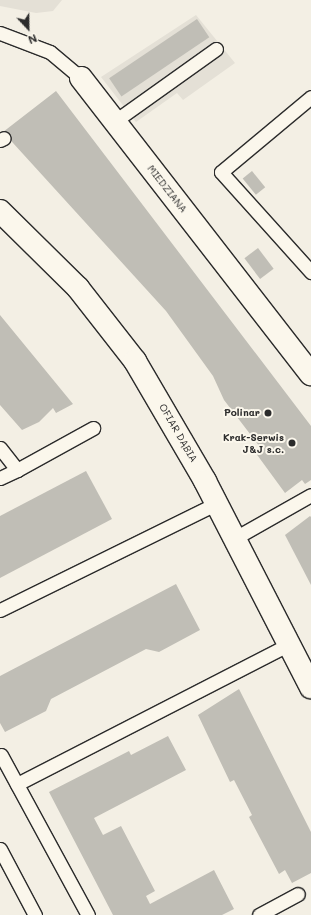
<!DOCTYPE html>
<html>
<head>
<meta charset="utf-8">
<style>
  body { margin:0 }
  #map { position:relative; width:311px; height:915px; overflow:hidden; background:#f3efe4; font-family:Mali,sans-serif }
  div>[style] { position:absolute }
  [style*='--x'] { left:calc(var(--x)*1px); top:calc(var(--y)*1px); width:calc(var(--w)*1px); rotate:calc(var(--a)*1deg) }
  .built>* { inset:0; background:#e4e0d6 }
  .building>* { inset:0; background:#c0beb6; transform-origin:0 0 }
  .roads { filter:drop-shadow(1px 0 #2b2b2b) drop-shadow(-1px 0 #2b2b2b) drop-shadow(0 1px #2b2b2b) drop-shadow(0 -1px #2b2b2b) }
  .service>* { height:13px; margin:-6.5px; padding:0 6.5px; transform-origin:6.5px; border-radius:6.5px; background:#fbf7ec }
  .minor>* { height:22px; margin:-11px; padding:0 11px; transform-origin:11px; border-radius:11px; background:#fbf7ec }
  .tertiary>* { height:22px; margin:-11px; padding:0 11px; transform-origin:11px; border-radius:11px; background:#fbf7ec }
  .dots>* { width:11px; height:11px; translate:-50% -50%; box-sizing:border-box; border:2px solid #fbf7ec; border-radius:50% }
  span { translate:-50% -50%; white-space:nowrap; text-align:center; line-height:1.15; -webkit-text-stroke:4px #fbf7ec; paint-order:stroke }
  .street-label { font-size:10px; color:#2b2b2b }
  .poi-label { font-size:10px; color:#2b2b2b; font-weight:700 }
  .right { translate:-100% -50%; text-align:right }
  .north { position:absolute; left:8px; top:8px; width:40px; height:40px; -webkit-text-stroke:3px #fbf7ec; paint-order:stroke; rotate:158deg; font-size:11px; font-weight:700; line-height:16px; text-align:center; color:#2b2b2b }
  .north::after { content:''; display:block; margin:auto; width:14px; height:18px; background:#2b2b2b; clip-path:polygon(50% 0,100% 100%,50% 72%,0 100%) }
</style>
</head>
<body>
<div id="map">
  <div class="built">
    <i style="clip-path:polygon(0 0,62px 0,53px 11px,36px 13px,0 6px)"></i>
    <i style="clip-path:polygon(196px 15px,235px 63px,183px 100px,177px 93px,136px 122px,101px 77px)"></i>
  </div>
  <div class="building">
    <i style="left:197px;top:19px;width:22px;height:106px;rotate:56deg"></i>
    <i style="clip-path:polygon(56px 91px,311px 426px,311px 480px,305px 484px,302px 480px,285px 493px,255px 452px,259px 455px,263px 451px,224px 400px,213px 376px,166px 311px,3px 132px)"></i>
    <i style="left:252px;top:171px;width:21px;height:12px;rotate:51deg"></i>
    <i style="left:258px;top:248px;width:26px;height:17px;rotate:53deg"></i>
    <i style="clip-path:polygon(0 315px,73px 404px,56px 413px,53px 408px,39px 422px,22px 430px,0 405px)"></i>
    <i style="clip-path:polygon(86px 471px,112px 519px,0 578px,0 516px)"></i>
    <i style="clip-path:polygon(310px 516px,311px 517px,311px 585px,285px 535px)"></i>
    <i style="clip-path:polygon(176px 584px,200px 630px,159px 652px,146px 649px,51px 699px,46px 711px,5px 732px,0 723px,0 676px)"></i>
    <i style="clip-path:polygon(239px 689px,311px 832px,311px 873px,292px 883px,285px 870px,279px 874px,249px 817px,252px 815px,234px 780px,230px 782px,198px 715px)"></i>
    <i style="clip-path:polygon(168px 736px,186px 770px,94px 818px,103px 835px,121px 826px,155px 891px,146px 896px,150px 904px,214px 870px,234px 909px,222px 915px,113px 915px,49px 792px,129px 751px,131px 755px)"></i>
  </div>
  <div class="roads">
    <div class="service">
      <i style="--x:0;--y:33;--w:53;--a:20.8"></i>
      <i style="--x:50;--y:52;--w:40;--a:40"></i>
      <i style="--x:311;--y:97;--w:117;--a:140.2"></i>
      <i style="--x:221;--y:172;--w:135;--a:48"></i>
      <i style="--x:115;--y:121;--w:124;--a:-35.5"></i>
      <i style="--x:0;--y:140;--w:4;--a:-27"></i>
      <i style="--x:0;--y:448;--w:28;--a:52"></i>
      <i style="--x:17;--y:470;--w:19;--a:155"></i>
      <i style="--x:17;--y:470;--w:87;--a:-28.9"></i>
      <i style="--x:235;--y:538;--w:87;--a:-29.5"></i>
      <i style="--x:0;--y:610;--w:242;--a:-26.2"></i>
      <i style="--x:1;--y:755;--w:182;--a:61.5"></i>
      <i style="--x:17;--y:784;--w:306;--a:-27.2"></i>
      <i style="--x:0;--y:849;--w:75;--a:62.1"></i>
      <i style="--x:259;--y:915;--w:44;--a:-28.3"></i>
    </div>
    <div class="minor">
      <i style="--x:81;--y:78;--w:375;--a:52.2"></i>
    </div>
    <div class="tertiary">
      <i style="--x:0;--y:211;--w:110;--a:44.6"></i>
      <i style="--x:78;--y:288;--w:93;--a:52"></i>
      <i style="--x:135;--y:361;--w:139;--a:59.7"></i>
      <i style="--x:205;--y:481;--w:232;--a:62.8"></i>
    </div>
  </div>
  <div class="dots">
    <i style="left:268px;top:413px;background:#2b2b2b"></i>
    <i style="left:292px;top:443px;background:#2b2b2b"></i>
  </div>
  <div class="street-label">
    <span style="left:167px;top:189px;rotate:52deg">MIEDZIANA</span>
    <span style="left:178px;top:433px;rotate:60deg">OFIAR DĄBIA</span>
  </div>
  <div class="poi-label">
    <span class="right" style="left:260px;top:413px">Polinar</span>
    <span class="right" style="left:284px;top:443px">Krak-Serwis<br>J&amp;J s.c.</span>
  </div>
  <div class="north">N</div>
</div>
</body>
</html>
